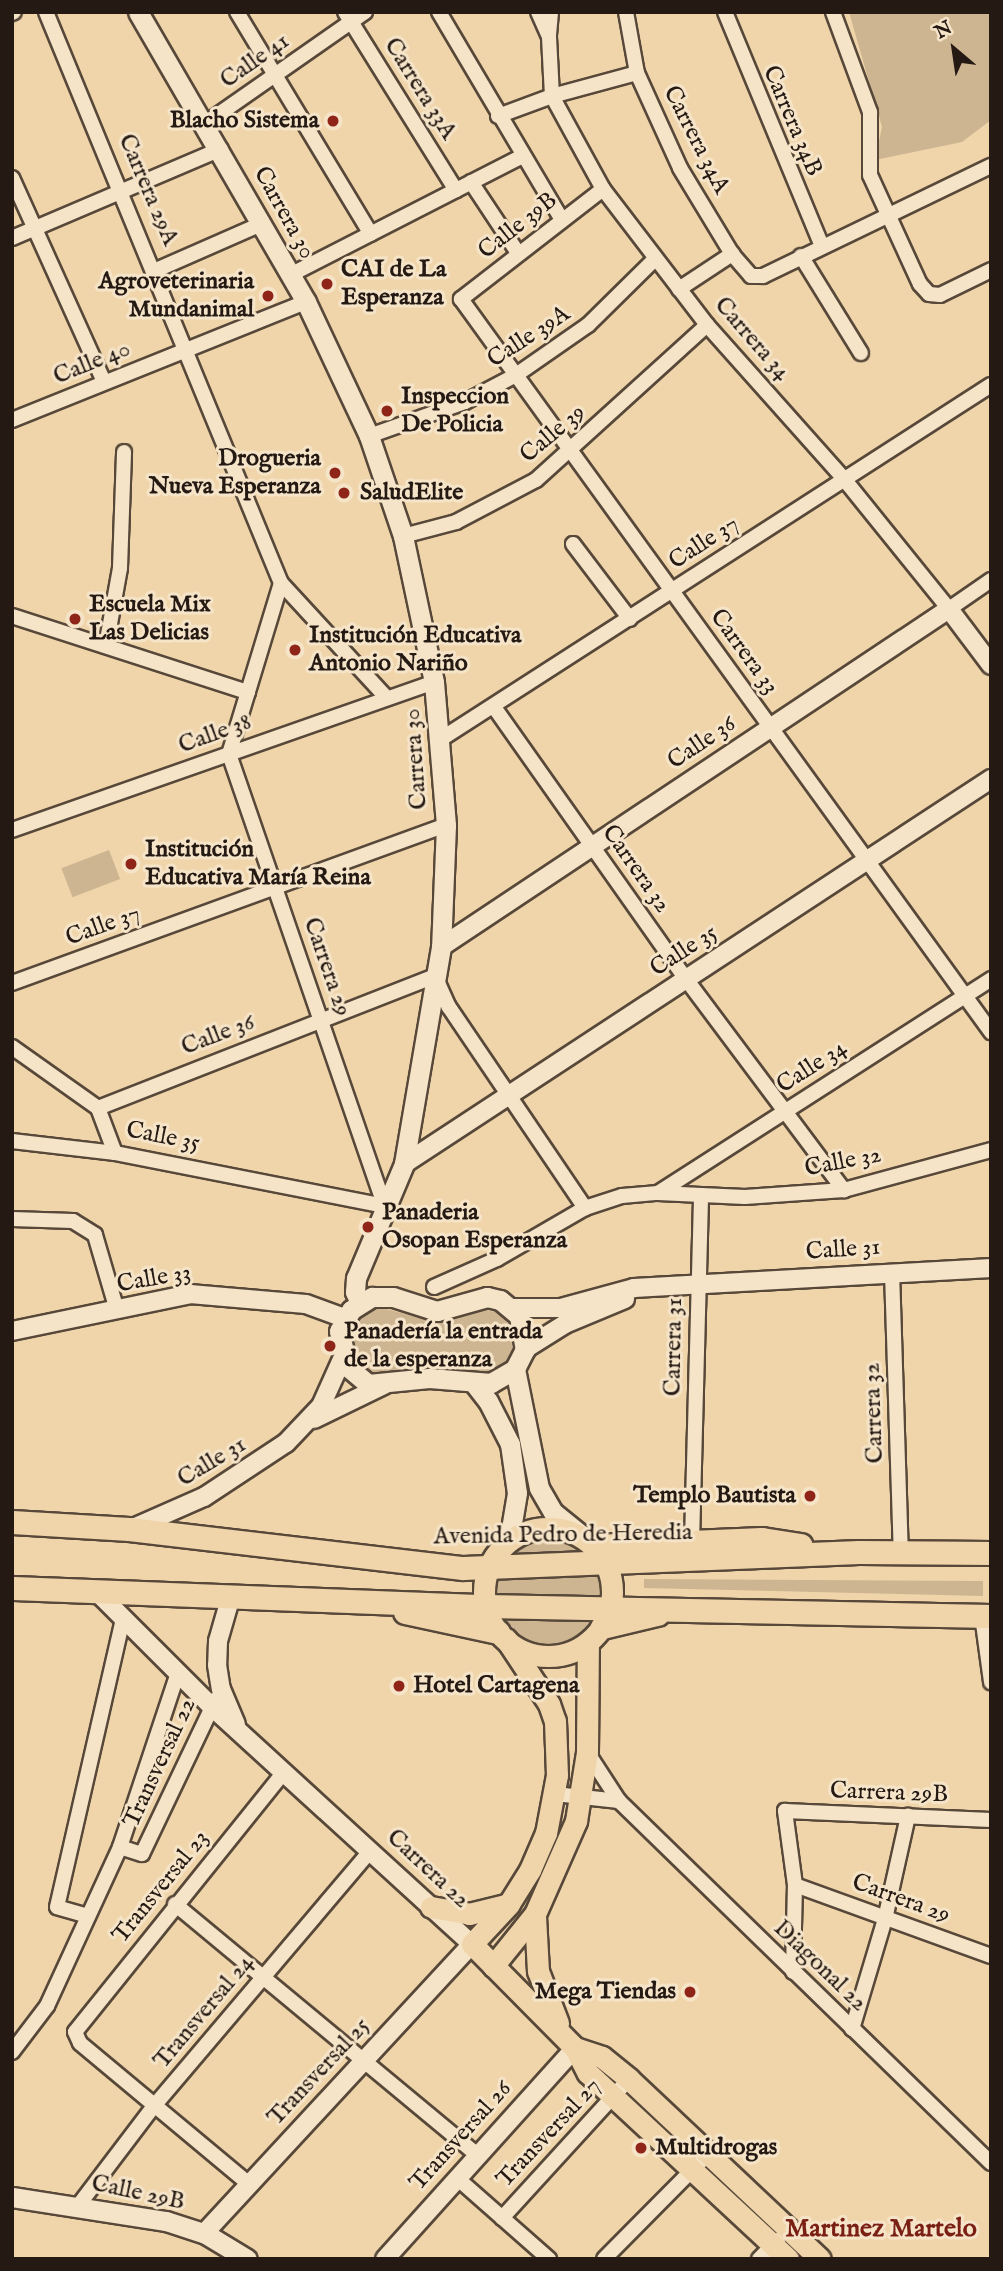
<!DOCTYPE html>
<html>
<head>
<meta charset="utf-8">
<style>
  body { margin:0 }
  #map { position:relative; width:1003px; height:2271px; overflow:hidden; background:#f0d5ab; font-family:"IM FELL English",serif }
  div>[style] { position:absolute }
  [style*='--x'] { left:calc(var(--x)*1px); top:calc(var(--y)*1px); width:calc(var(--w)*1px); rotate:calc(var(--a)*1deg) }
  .green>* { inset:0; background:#cdb591; transform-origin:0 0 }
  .round { border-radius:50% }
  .roads { filter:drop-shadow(2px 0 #574839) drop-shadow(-2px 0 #574839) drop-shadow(0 2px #574839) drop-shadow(0 -2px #574839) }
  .minor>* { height:14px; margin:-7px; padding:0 7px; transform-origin:7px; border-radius:7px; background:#f5e4c8 }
  .tertiary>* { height:18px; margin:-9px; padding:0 9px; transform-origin:9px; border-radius:9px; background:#f5e4c8 }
  .secondary>* { height:19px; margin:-9.5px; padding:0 9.5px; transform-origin:9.5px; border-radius:9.5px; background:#f5e4c8 }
  .primary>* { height:21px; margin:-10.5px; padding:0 10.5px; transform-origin:10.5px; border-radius:10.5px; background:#f0d5ab }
  .primary>.ring { margin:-10.5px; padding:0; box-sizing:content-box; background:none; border:21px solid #f0d5ab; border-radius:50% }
  .trunk>* { height:23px; margin:-11.5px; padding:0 11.5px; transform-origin:11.5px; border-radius:11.5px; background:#f0d5ab }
  .dots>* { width:19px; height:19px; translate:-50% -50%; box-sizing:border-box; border:4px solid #f5e4c8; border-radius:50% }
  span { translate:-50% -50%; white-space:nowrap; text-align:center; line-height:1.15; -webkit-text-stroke:6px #f5e4c8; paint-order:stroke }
  .street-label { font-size:24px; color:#241913 }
  .poi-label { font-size:24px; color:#241913; font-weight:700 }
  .right { translate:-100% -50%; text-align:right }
  .left { translate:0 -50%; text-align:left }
  .neighbourhood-label { font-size:26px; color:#7a1f14; font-weight:700 }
  .frame { position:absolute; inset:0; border:14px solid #241913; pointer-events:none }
  .north { position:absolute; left:919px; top:14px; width:70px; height:70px; -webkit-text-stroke:5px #f5e4c8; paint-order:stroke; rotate:331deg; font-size:19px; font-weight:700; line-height:28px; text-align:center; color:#241913 }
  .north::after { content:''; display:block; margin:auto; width:24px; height:32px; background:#241913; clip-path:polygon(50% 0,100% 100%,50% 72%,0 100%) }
</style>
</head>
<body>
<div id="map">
  <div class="green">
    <i style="clip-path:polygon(849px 12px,991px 12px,991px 120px,962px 142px,875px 160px,882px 127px)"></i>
    <i style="left:109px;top:850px;width:31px;height:51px;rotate:69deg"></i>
    <i style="clip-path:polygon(379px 1307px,431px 1321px,487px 1310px,499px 1313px,511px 1327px,514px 1348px,508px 1361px,488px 1373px,430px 1367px,373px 1376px,360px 1369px,348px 1342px,361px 1314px)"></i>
    <i class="round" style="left:497px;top:1540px;width:104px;height:104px"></i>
    <i style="clip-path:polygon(644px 1579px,983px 1581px,983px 1596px,644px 1588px)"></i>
  </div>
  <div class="roads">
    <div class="minor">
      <i style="--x:46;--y:12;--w:617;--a:67.63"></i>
      <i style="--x:281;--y:583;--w:155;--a:47.4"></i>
      <i style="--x:237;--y:12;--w:259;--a:58.9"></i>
      <i style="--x:345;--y:12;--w:210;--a:58.1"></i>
      <i style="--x:439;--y:12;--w:242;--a:59.4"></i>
      <i style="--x:538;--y:12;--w:27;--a:66"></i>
      <i style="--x:549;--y:37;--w:59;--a:87.1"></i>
      <i style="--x:552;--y:96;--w:106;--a:61.3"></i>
      <i style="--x:603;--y:189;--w:171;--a:52.6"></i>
      <i style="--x:707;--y:325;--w:206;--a:48.3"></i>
      <i style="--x:844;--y:479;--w:167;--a:51.1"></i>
      <i style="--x:949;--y:609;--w:51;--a:-34.6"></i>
      <i style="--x:626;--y:12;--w:62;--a:79.8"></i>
      <i style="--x:637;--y:73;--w:104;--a:65.6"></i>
      <i style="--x:680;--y:168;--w:100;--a:58.8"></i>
      <i style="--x:732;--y:254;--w:29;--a:49"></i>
      <i style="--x:751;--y:276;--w:12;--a:0"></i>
      <i style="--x:763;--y:276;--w:253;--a:-25.8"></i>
      <i style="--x:725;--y:12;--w:253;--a:67.5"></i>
      <i style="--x:833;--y:12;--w:107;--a:69.7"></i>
      <i style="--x:870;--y:112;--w:63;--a:90"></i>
      <i style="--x:870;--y:175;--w:120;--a:65.4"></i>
      <i style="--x:920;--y:284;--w:13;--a:48"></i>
      <i style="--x:929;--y:294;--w:11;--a:5"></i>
      <i style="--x:940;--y:295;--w:57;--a:-26.1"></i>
      <i style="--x:12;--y:13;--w:2;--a:-27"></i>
      <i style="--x:549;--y:35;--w:23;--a:-85"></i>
      <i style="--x:498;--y:116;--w:58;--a:-20.3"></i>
      <i style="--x:552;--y:96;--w:88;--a:-15.1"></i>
      <i style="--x:206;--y:123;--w:194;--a:-34.9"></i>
      <i style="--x:12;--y:178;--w:224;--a:65.7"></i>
      <i style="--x:471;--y:182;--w:85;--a:56.5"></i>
      <i style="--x:603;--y:189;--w:180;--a:142.2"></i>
      <i style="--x:461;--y:299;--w:905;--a:54.13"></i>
      <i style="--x:12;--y:238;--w:227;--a:-23.1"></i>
      <i style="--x:801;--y:256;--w:114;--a:58.3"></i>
      <i style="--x:154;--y:271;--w:117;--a:-23.7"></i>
      <i style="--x:290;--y:275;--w:262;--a:-27.1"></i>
      <i style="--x:679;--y:289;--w:64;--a:-33.4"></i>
      <i style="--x:12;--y:420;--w:317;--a:-21.9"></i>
      <i style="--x:369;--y:436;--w:102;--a:-19.5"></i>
      <i style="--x:465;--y:402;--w:58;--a:-27.9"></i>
      <i style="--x:516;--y:375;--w:88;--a:-34.8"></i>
      <i style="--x:588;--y:325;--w:94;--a:-44.6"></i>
      <i style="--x:403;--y:536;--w:55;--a:-14.8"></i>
      <i style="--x:456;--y:522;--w:90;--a:-27.7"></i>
      <i style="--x:536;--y:480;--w:231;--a:-42.2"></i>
      <i style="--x:573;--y:544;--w:94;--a:52.8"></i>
      <i style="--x:281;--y:583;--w:179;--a:106.9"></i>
      <i style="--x:229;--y:754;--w:478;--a:71"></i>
      <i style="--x:12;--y:616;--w:248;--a:17.9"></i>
      <i style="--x:106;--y:646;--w:79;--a:-79.8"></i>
      <i style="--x:120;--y:568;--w:116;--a:-88"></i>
      <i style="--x:494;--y:707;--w:333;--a:54.8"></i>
      <i style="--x:686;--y:979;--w:264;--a:53.2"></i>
      <i style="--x:441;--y:739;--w:654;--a:-32.77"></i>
      <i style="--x:12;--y:830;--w:447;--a:-19.3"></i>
      <i style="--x:12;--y:983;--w:462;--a:-20"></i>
      <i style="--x:12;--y:1047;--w:105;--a:35.3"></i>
      <i style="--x:98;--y:1108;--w:48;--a:69.3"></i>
      <i style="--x:98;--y:1108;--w:362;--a:-21.4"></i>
      <i style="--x:435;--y:976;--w:34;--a:66"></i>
      <i style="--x:449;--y:1007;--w:243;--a:55.9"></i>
      <i style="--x:12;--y:1141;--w:104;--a:6.6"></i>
      <i style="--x:115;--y:1153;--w:275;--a:11.1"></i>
      <i style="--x:658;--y:1193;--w:396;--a:-32.7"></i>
      <i style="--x:12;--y:1219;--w:61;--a:1.9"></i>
      <i style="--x:73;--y:1221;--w:26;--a:32"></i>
      <i style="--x:95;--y:1235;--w:78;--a:73.7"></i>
      <i style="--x:892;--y:1272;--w:280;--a:88.2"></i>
      <i style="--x:434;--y:1287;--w:69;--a:-24"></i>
      <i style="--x:497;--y:1259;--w:102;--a:-30.1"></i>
      <i style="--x:585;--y:1208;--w:39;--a:-18"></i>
      <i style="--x:622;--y:1196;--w:36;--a:-5"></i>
      <i style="--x:658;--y:1193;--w:87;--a:2.6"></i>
      <i style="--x:745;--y:1197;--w:99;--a:-4"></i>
      <i style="--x:844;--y:1190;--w:152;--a:-15.2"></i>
      <i style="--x:692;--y:1542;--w:347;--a:-88.5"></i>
      <i style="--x:982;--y:1616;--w:67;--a:82.2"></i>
      <i style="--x:587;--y:1752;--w:59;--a:56.9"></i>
      <i style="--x:619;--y:1801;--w:519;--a:44.22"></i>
      <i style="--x:555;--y:1794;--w:64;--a:6.2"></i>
      <i style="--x:120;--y:1847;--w:23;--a:18"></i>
      <i style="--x:142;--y:1854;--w:172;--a:-64.5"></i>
      <i style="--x:795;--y:1885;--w:208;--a:19.9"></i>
      <i style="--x:175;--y:1904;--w:393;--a:39.7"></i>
      <i style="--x:88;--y:1916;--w:32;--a:-164"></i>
      <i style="--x:57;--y:1907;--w:296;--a:-77.1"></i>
      <i style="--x:793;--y:1972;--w:87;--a:-88.7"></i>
      <i style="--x:795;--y:1885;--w:75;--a:-97.7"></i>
      <i style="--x:785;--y:1811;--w:206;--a:2.5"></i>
      <i style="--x:852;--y:2029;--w:115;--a:-73.3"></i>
      <i style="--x:885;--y:1919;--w:106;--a:-77.4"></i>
      <i style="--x:12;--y:2052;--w:58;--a:-52.7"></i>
      <i style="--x:47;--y:2006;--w:175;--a:-65.3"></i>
      <i style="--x:120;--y:1847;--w:183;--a:-71.6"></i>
      <i style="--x:457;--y:2178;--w:123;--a:41.4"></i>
      <i style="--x:249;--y:2184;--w:220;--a:-140.2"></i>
      <i style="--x:80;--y:2043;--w:12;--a:-114"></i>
      <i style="--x:75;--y:2032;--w:334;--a:-51.2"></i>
      <i style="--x:78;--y:2206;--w:126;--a:-52.8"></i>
      <i style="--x:154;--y:2106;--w:334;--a:-49.7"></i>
      <i style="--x:502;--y:2218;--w:188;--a:-47.6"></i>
      <i style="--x:604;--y:2259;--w:148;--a:-45.3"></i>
      <i style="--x:759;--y:2259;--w:27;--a:-45"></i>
    </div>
    <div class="tertiary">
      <i style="--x:441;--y:947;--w:610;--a:-33.64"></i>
      <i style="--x:949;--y:609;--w:70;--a:53.1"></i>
      <i style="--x:404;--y:1164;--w:702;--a:-33.26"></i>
      <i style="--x:512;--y:1308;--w:49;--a:0"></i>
      <i style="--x:561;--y:1308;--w:76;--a:-15.3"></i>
      <i style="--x:634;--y:1288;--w:358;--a:-3.2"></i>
      <i style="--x:12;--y:1331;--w:182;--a:-11.7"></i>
      <i style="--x:190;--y:1294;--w:116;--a:4.9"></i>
      <i style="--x:306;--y:1304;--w:40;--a:20.2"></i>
      <i style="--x:525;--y:1349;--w:47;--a:-32"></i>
      <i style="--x:565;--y:1324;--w:65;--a:-22.6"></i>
      <i style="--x:314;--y:1419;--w:78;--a:-25.9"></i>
      <i style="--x:131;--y:1529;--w:80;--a:-23.7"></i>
      <i style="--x:204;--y:1497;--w:98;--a:-33.4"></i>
      <i style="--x:286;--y:1443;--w:51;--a:-46.6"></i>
      <i style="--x:321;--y:1406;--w:54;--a:-65.8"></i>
      <i style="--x:99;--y:1594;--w:158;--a:45"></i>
      <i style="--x:211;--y:1706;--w:353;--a:42.4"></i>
      <i style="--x:472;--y:1944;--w:394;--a:132.8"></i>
      <i style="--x:231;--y:1596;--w:47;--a:106.1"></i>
      <i style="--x:218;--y:1641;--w:24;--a:92"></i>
      <i style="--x:217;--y:1665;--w:24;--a:81"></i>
      <i style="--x:221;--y:1689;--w:38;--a:67"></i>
      <i style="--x:385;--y:2259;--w:284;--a:-48"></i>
    </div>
    <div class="secondary">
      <i style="--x:138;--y:12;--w:335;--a:59.9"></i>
      <i style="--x:306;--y:302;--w:148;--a:64.8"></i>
      <i style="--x:369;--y:436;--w:106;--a:71.2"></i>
      <i style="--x:403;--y:536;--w:149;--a:78"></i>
      <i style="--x:434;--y:682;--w:144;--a:85.2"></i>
      <i style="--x:446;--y:825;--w:122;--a:92.3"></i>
      <i style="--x:441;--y:947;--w:220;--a:99.7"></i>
      <i style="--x:404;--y:1164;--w:124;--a:112.8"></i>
      <i style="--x:356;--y:1278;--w:14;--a:94"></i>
      <i style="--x:355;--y:1292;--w:12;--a:66"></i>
      <i style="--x:372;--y:1297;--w:21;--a:0"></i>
      <i style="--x:393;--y:1297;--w:46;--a:17.7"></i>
      <i style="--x:437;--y:1311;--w:52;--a:-15.6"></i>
      <i style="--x:487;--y:1297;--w:13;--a:13"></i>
      <i style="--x:500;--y:1300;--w:25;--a:40"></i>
      <i style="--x:519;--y:1316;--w:34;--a:80"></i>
      <i style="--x:525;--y:1349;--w:22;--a:117"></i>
      <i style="--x:515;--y:1369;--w:28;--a:150"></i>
      <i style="--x:491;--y:1383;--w:62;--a:-175.4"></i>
      <i style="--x:429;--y:1378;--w:61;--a:174.4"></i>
      <i style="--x:368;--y:1384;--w:26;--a:-140"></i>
      <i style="--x:348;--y:1367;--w:37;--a:-104"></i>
      <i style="--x:339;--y:1331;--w:24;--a:-60"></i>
      <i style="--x:351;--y:1310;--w:25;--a:-32"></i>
      <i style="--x:515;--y:1369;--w:121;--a:78.6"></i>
      <i style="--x:539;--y:1488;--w:28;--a:60"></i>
      <i style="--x:553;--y:1512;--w:41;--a:39.1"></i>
      <i style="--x:473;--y:1382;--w:24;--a:52"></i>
      <i style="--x:488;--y:1401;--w:48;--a:62.9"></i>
      <i style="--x:510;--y:1444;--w:49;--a:81.9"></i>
      <i style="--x:517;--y:1493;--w:49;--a:99.5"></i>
      <i style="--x:12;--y:2197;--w:156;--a:8.9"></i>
      <i style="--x:166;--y:2221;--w:40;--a:18"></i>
      <i style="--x:204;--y:2233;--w:50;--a:31.2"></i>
    </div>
    <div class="primary">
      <i class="ring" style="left:484px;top:1528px;width:107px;height:107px"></i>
      <i style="--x:506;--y:1639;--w:78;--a:56.5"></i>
      <i style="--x:549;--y:1704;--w:18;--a:71"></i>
      <i style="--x:555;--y:1721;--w:54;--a:87.9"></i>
      <i style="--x:557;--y:1775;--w:59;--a:100.7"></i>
      <i style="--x:546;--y:1833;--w:40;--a:113.4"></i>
      <i style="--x:530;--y:1870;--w:40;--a:122"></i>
      <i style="--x:509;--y:1904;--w:54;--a:132.8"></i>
      <i style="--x:472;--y:1944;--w:146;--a:45.3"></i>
      <i style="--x:575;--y:2048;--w:28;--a:63"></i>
      <i style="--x:588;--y:2073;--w:273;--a:42.9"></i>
      <i style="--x:431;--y:1907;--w:39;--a:10"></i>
      <i style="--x:469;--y:1914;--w:41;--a:-14"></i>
      <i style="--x:535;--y:1916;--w:55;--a:86.9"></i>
      <i style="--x:538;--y:1971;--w:56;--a:69"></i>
      <i style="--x:493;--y:1966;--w:67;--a:-51.1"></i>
      <i style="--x:535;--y:1914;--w:102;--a:-66.2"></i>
      <i style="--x:576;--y:1821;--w:70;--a:-80.9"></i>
      <i style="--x:587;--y:1752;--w:110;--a:-89.5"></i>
      <i style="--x:575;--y:2048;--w:28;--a:18"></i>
      <i style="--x:602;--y:2057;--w:35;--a:39"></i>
      <i style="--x:629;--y:2079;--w:262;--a:43.3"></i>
    </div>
    <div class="trunk">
      <i style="--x:12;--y:1522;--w:117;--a:3.4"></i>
      <i style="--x:129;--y:1529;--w:336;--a:6.7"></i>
      <i style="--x:463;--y:1568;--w:396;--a:-2.3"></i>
      <i style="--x:859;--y:1552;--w:132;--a:0.4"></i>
      <i style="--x:594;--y:1546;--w:168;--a:-2.4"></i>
      <i style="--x:762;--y:1539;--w:39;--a:9"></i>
      <i style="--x:12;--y:1588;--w:474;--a:2.2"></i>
      <i style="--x:486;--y:1606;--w:505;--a:1.13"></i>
      <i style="--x:405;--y:1612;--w:95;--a:12.1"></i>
      <i style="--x:602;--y:1627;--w:57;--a:-13.3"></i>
    </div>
  </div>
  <div class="dots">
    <i style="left:333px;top:121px;background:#8f2418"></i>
    <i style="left:327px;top:284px;background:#8f2418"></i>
    <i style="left:268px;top:296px;background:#8f2418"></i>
    <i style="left:387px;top:411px;background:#8f2418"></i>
    <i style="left:335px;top:473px;background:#8f2418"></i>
    <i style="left:344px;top:493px;background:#8f2418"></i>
    <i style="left:75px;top:619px;background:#8f2418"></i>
    <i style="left:295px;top:650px;background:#8f2418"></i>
    <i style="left:131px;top:864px;background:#8f2418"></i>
    <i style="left:368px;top:1227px;background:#8f2418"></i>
    <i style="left:330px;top:1346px;background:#8f2418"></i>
    <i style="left:810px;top:1496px;background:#8f2418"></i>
    <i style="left:399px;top:1686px;background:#8f2418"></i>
    <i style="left:690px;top:1992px;background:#8f2418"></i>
    <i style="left:641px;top:2148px;background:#8f2418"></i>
  </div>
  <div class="street-label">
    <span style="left:255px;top:61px;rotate:-35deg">Calle 41</span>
    <span style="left:420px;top:89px;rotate:58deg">Carrera 33A</span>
    <span style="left:792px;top:121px;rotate:67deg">Carrera 34B</span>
    <span style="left:696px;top:140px;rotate:63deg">Carrera 34A</span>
    <span style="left:148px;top:190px;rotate:67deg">Carrera 29A</span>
    <span style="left:284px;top:213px;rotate:61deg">Carrera 30</span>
    <span style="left:518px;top:226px;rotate:-38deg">Calle 39B</span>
    <span style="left:529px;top:337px;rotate:-33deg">Calle 39A</span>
    <span style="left:752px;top:339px;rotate:49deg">Carrera 34</span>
    <span style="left:92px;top:363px;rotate:-22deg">Calle 40</span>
    <span style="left:553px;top:434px;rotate:-40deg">Calle 39</span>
    <span style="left:704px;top:543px;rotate:-33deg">Calle 37</span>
    <span style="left:744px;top:652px;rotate:54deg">Carrera 33</span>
    <span style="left:215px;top:734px;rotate:-20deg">Calle 38</span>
    <span style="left:702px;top:743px;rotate:-34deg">Calle 36</span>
    <span style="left:416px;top:759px;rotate:-94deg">Carrera 30</span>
    <span style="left:636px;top:869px;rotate:55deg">Carrera 32</span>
    <span style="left:103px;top:926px;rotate:-20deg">Calle 37</span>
    <span style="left:684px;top:951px;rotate:-33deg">Calle 35</span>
    <span style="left:327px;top:967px;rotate:71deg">Carrera 29</span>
    <span style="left:218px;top:1035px;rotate:-21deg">Calle 36</span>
    <span style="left:812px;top:1067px;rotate:-33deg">Calle 34</span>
    <span style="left:163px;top:1137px;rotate:11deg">Calle 35</span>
    <span style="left:843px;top:1162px;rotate:-11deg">Calle 32</span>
    <span style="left:843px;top:1250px;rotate:-4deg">Calle 31</span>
    <span style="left:154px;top:1279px;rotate:-10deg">Calle 33</span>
    <span style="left:674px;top:1347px;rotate:-89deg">Carrera 31</span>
    <span style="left:874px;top:1413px;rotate:-92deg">Carrera 32</span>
    <span style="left:212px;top:1462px;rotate:-31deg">Calle 31</span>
    <span style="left:563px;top:1535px;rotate:-1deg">Avenida Pedro de Heredia</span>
    <span style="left:160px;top:1763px;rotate:-65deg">Transversal 22</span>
    <span style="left:889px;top:1793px;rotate:2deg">Carrera 29B</span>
    <span style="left:428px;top:1869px;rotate:43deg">Carrera 22</span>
    <span style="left:161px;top:1887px;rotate:-51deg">Transversal 23</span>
    <span style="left:901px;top:1899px;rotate:20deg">Carrera 29</span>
    <span style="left:820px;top:1966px;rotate:44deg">Diagonal 22</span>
    <span style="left:204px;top:2012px;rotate:-50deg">Transversal 24</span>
    <span style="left:319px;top:2072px;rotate:-47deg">Transversal 25</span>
    <span style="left:549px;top:2133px;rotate:-47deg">Transversal 27</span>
    <span style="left:461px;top:2136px;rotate:-48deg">Transversal 26</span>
    <span style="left:138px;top:2193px;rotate:12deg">Calle 29B</span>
  </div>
  <div class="poi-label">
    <span class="right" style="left:319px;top:121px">Blacho Sistema</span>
    <span class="left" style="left:341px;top:284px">CAI de La<br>Esperanza</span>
    <span class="right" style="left:254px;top:296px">Agroveterinaria<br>Mundanimal</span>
    <span class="left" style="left:401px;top:411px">Inspeccion<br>De Policia</span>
    <span class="right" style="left:321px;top:473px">Drogueria<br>Nueva Esperanza</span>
    <span class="left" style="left:360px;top:493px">SaludElite</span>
    <span class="left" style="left:89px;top:619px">Escuela Mix<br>Las Delicias</span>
    <span class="left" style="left:309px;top:650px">Institución Educativa<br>Antonio Nariño</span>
    <span class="left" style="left:145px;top:864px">Institución<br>Educativa María Reina</span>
    <span class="left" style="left:382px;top:1227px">Panaderia<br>Osopan Esperanza</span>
    <span class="left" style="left:344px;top:1346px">Panadería la entrada<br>de la esperanza</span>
    <span class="right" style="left:796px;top:1496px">Templo Bautista</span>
    <span class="left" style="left:413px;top:1686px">Hotel Cartagena</span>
    <span class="right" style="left:676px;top:1992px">Mega Tiendas</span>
    <span class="left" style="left:655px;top:2148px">Multidrogas</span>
  </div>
  <div class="neighbourhood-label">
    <span style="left:881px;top:2229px">Martinez Martelo</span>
  </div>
  <div class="frame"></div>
  <div class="north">N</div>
</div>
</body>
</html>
